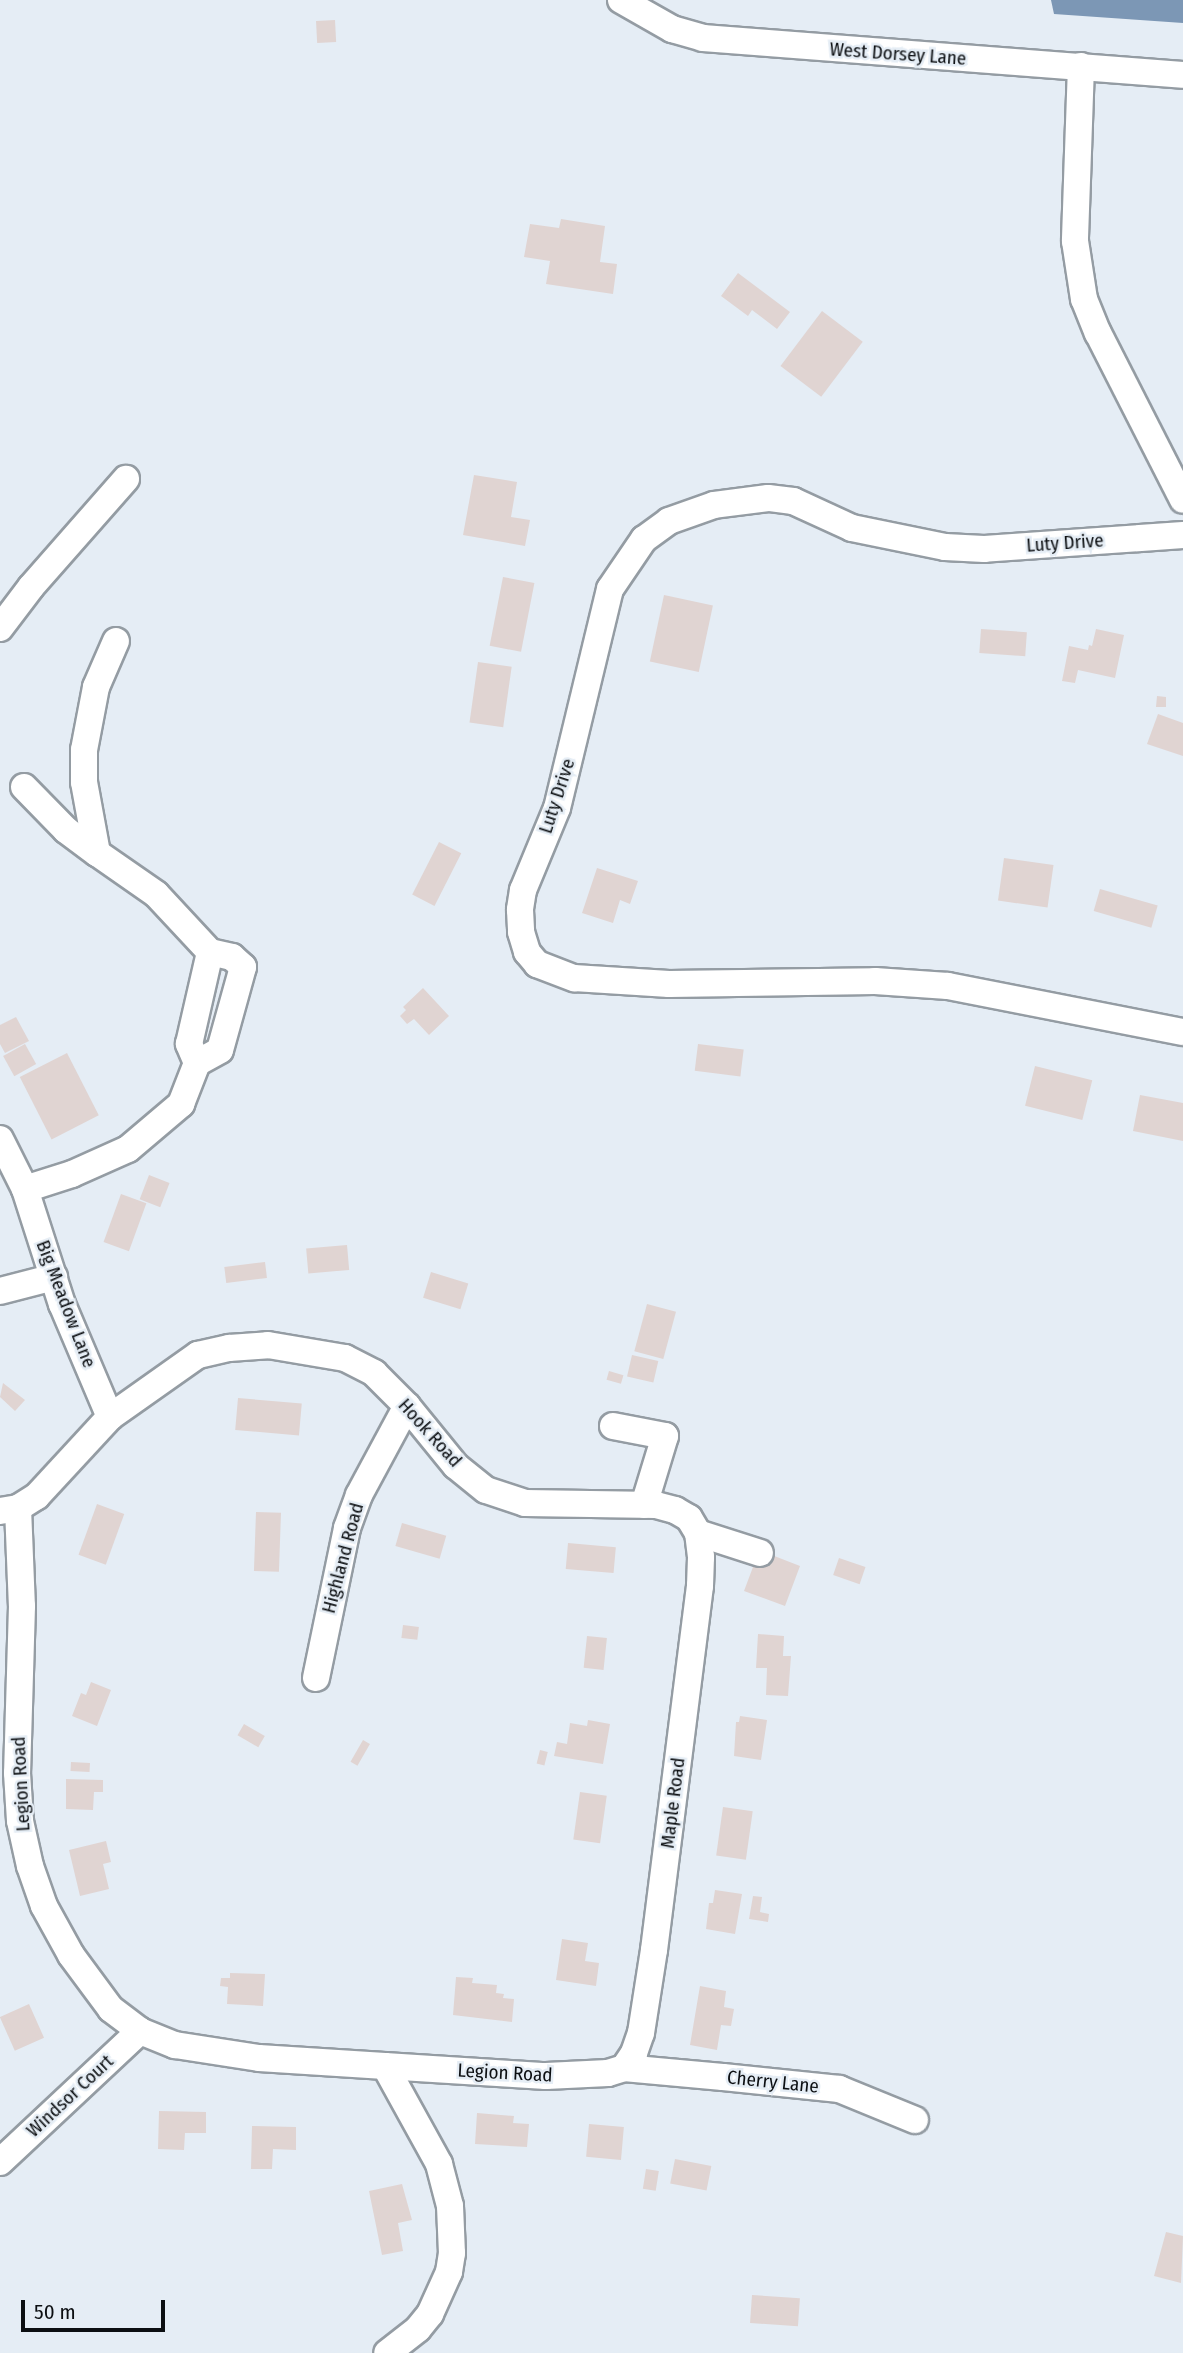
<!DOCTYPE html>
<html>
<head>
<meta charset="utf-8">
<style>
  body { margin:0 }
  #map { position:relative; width:1183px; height:2353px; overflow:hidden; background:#e5edf5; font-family:"Fira Sans Condensed",sans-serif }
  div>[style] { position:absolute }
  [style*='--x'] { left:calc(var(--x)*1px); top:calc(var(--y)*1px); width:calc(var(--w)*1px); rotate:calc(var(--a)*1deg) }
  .water>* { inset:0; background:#7c97b5 }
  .building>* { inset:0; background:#e0d4d2; transform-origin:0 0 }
  .roads { filter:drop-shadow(2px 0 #949ca3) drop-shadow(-2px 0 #949ca3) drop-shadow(0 2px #949ca3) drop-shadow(0 -2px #949ca3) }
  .minor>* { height:26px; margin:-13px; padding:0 13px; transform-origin:13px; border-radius:13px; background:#fff }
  span { translate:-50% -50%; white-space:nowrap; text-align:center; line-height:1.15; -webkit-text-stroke:5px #e5edf5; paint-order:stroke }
  .street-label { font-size:19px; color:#0c0f12 }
  .scale { position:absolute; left:21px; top:2300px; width:144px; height:32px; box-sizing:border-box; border:4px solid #0c0f12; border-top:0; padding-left:9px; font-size:21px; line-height:24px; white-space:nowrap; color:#0c0f12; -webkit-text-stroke:5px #e5edf5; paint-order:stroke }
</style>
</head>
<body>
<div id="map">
  <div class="water">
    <i style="clip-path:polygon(1051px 0,1183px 0,1183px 23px,1054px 14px)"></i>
  </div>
  <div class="building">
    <i style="left:335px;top:20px;width:22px;height:19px;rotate:87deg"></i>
    <i style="clip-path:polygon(561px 219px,605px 226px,600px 262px,617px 264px,613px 294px,546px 284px,550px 261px,524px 257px,530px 224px,559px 228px)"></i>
    <i style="clip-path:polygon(738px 273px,790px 312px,777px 329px,752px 310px,748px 316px,721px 296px)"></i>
    <i style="left:822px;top:311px;width:51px;height:69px;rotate:37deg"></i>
    <i style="clip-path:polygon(474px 475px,517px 482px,511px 517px,530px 520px,525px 546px,463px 535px)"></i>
    <i style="left:503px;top:577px;width:32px;height:70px;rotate:11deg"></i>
    <i style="left:664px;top:595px;width:50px;height:68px;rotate:12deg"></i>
    <i style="left:981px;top:629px;width:46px;height:24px;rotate:4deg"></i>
    <i style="clip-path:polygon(1096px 629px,1124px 635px,1115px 678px,1078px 670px,1075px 683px,1062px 681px,1069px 646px,1088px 650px,1089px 645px,1092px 646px)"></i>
    <i style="left:478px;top:662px;width:34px;height:61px;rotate:8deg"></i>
    <i style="clip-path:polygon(1157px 696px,1166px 697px,1166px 707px,1156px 707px)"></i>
    <i style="clip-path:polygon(1158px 714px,1183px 723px,1183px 756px,1147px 744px)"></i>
    <i style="left:439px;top:842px;width:25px;height:59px;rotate:27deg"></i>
    <i style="left:1004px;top:858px;width:50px;height:43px;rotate:8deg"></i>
    <i style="clip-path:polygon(597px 868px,638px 881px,630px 904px,620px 900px,613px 923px,582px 913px)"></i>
    <i style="left:1100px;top:889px;width:60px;height:23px;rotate:16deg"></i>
    <i style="clip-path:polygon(423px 988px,449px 1016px,429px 1035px,414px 1019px,407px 1024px,400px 1016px,406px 1010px,403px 1007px)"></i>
    <i style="clip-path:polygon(16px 1017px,29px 1041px,5px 1053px,0 1044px,0 1025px)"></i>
    <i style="left:25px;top:1044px;width:23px;height:25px;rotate:61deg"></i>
    <i style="left:698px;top:1044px;width:46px;height:27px;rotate:7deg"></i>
    <i style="left:67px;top:1053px;width:70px;height:53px;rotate:63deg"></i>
    <i style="left:1035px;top:1066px;width:59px;height:41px;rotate:14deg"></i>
    <i style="clip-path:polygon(1140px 1095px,1183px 1103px,1183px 1141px,1133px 1131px)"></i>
    <i style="left:149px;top:1175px;width:22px;height:26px;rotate:21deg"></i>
    <i style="left:121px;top:1194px;width:27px;height:51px;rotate:20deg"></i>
    <i style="left:347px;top:1245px;width:25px;height:41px;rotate:85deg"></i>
    <i style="left:265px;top:1262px;width:16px;height:41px;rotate:83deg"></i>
    <i style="left:431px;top:1272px;width:39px;height:27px;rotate:17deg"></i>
    <i style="left:647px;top:1304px;width:30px;height:49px;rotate:15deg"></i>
    <i style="left:632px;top:1355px;width:27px;height:22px;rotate:13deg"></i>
    <i style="left:609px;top:1371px;width:15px;height:9px;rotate:16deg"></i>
    <i style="clip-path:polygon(3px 1383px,25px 1400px,15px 1411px,0 1397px)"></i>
    <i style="left:238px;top:1398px;width:64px;height:32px;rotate:5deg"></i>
    <i style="left:97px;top:1504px;width:29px;height:54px;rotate:20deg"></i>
    <i style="left:256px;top:1512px;width:25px;height:59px;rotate:2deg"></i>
    <i style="left:402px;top:1523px;width:46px;height:24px;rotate:16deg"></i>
    <i style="left:568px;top:1543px;width:48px;height:26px;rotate:5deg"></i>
    <i style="clip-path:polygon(764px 1552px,800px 1566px,785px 1606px,744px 1591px,756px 1559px)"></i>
    <i style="left:839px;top:1558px;width:28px;height:18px;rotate:19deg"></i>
    <i style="left:403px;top:1625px;width:16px;height:13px;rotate:7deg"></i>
    <i style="clip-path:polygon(758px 1634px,784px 1636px,783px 1656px,791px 1656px,788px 1696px,766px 1695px,767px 1668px,756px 1668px)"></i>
    <i style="left:587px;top:1636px;width:20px;height:32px;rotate:6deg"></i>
    <i style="clip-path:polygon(91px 1682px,111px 1690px,97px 1726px,72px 1716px,81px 1693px,86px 1695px)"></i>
    <i style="clip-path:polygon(740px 1716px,767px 1720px,761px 1760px,734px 1756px,736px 1722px,739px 1722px)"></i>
    <i style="clip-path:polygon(588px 1720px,610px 1724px,603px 1764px,554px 1756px,557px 1742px,567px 1744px,570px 1723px,587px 1726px)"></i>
    <i style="left:244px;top:1724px;width:24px;height:13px;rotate:30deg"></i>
    <i style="left:363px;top:1740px;width:8px;height:25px;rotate:30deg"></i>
    <i style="left:540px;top:1750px;width:8px;height:14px;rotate:14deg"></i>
    <i style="left:71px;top:1762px;width:19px;height:9px;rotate:3deg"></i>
    <i style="clip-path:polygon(66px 1779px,103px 1780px,103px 1792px,94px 1792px,93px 1810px,66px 1809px)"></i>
    <i style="left:580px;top:1792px;width:27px;height:48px;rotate:8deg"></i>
    <i style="left:723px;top:1807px;width:30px;height:49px;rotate:8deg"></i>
    <i style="clip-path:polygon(106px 1841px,111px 1862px,103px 1864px,109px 1889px,80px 1896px,69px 1850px)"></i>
    <i style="clip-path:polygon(715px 1890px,742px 1894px,735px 1934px,706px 1929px,709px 1903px,713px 1903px)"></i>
    <i style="clip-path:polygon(753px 1896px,762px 1897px,760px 1912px,769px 1914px,768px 1922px,749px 1919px)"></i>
    <i style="clip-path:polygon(562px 1939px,588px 1943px,585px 1961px,599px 1963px,596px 1986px,556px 1980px)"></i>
    <i style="clip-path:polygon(230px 1973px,265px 1974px,263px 2006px,227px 2004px,228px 1987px,220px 1986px,221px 1978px,230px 1978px)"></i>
    <i style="clip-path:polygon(456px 1977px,473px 1978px,472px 1983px,497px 1985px,496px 1993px,504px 1994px,503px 1998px,514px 1999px,512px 2022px,453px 2015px)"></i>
    <i style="clip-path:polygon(700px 1986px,726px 1991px,724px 2007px,734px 2009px,731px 2026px,721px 2025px,717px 2050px,690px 2045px)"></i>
    <i style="left:29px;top:2004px;width:37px;height:32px;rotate:66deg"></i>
    <i style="clip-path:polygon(159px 2111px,206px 2112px,206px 2133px,185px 2133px,184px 2150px,158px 2149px)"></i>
    <i style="clip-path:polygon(477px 2113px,514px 2116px,513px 2123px,529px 2124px,527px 2147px,475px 2144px)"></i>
    <i style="left:589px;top:2124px;width:35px;height:33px;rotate:5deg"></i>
    <i style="clip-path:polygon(252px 2126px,296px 2127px,296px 2150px,273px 2149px,272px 2169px,251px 2169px)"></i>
    <i style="left:675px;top:2159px;width:37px;height:25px;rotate:11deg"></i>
    <i style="left:646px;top:2169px;width:13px;height:20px;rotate:9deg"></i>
    <i style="clip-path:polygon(402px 2184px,412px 2220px,398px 2223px,403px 2251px,382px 2255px,369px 2191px)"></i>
    <i style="clip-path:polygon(1166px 2232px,1183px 2236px,1181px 2283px,1154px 2276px)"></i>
    <i style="left:752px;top:2295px;width:48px;height:28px;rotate:4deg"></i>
  </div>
  <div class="roads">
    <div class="minor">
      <i style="--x:621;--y:0;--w:59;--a:29.6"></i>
      <i style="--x:672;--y:29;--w:32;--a:16"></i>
      <i style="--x:703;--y:38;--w:481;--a:4.4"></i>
      <i style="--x:1081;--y:66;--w:175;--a:92"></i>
      <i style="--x:1075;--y:241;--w:59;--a:81.2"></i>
      <i style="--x:1084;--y:299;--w:37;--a:68"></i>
      <i style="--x:1098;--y:333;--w:187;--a:63"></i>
      <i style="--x:1183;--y:535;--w:199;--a:176"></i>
      <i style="--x:984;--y:549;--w:39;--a:-177"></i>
      <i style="--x:945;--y:547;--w:95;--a:-168.5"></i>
      <i style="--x:852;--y:528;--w:65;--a:-155.4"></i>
      <i style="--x:793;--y:501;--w:25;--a:-173"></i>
      <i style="--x:768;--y:498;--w:54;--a:172.6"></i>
      <i style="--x:714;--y:505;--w:48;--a:160.4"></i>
      <i style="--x:669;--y:521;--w:31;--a:144"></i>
      <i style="--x:644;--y:539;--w:60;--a:124.2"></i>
      <i style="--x:610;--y:589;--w:225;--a:103.6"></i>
      <i style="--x:557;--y:808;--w:89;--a:112.5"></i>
      <i style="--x:523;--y:890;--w:20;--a:99"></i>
      <i style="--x:520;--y:910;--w:22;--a:87"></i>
      <i style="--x:521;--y:932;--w:21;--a:73"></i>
      <i style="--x:527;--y:952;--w:16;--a:50"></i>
      <i style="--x:537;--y:964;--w:40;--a:21"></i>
      <i style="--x:574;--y:978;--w:95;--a:3.6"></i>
      <i style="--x:669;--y:984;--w:206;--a:-0.8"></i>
      <i style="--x:875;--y:981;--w:73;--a:3.9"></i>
      <i style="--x:948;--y:986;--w:239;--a:11.1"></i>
      <i style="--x:0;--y:628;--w:51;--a:-52.9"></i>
      <i style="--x:31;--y:587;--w:144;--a:-48.7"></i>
      <i style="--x:24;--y:787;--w:60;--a:45.7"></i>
      <i style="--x:66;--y:830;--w:39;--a:37"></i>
      <i style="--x:197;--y:1063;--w:21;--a:-113"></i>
      <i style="--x:189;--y:1044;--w:94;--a:-77.1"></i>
      <i style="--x:0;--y:1139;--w:56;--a:63.4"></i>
      <i style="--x:25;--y:1189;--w:121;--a:72.2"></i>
      <i style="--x:62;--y:1304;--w:123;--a:67"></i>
      <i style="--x:25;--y:1189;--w:49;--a:-17.7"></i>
      <i style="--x:72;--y:1174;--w:61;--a:-24.1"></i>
      <i style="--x:128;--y:1149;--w:70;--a:-40.3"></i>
      <i style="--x:181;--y:1104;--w:44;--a:-68.7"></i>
      <i style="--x:197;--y:1063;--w:26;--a:-29"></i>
      <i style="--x:220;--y:1050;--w:86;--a:-74.5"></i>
      <i style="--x:243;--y:967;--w:15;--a:-138"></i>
      <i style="--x:232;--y:957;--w:23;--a:-167"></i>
      <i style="--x:210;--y:952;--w:79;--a:-133"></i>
      <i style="--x:156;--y:894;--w:72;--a:-145.2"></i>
      <i style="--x:97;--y:853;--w:72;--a:-100.4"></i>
      <i style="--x:84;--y:782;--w:32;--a:-90"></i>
      <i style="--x:84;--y:750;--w:64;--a:-79.2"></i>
      <i style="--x:96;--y:687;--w:50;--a:-66.5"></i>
      <i style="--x:0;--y:1291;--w:56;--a:-14.5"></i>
      <i style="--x:613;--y:1426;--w:53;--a:10.9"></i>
      <i style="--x:665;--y:1436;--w:72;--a:106.9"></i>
      <i style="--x:18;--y:1508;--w:98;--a:87.7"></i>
      <i style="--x:22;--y:1606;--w:167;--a:91.7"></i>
      <i style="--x:17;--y:1773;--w:48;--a:86.4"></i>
      <i style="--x:20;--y:1821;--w:46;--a:77.5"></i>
      <i style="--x:30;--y:1866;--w:42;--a:70.7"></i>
      <i style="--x:44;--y:1906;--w:56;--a:61.1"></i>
      <i style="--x:71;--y:1955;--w:67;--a:53.5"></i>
      <i style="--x:111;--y:2009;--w:36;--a:37"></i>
      <i style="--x:140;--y:2031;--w:38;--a:22"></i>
      <i style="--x:175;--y:2045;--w:85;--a:8.8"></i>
      <i style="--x:259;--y:2058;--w:126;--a:3.6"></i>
      <i style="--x:385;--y:2066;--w:112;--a:61.1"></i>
      <i style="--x:439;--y:2164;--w:43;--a:75.3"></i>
      <i style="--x:450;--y:2206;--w:47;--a:87.6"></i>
      <i style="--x:452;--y:2253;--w:19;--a:99"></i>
      <i style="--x:449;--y:2272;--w:46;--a:114.3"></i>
      <i style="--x:430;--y:2314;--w:19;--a:129"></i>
      <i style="--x:418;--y:2329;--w:39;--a:142"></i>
      <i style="--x:0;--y:1511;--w:18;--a:-9"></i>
      <i style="--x:18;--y:1508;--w:22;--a:-32"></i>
      <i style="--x:37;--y:1496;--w:108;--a:-47.3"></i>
      <i style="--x:110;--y:1417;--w:108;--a:-35.2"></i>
      <i style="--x:198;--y:1355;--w:32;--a:-13"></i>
      <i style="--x:229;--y:1348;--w:39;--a:-4"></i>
      <i style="--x:268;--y:1345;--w:78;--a:9.6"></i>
      <i style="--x:345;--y:1358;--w:33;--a:27"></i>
      <i style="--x:374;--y:1373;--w:47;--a:45"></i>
      <i style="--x:407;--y:1406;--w:77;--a:50.8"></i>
      <i style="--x:456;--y:1466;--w:38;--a:39"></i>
      <i style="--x:486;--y:1490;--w:41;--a:18.4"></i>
      <i style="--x:525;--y:1503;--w:131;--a:0.9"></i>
      <i style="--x:656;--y:1505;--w:20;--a:15"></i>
      <i style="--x:675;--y:1510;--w:16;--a:30"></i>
      <i style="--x:689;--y:1518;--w:17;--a:59"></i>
      <i style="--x:698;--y:1533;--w:65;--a:17.9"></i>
      <i style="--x:316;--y:1678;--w:153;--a:-78.3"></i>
      <i style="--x:347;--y:1528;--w:35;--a:-70"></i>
      <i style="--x:359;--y:1495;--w:101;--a:-61.7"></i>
      <i style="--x:385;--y:2066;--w:161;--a:3.6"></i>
      <i style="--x:546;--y:2076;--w:62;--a:-2.8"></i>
      <i style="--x:608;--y:2073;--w:17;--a:-17"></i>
      <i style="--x:624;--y:2068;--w:99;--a:5.2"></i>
      <i style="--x:723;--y:2077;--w:117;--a:5.9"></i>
      <i style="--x:839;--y:2089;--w:82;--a:22.2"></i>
      <i style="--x:624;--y:2068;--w:18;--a:-56"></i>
      <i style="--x:634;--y:2053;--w:21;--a:-71"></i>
      <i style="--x:641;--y:2033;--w:84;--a:-81.1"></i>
      <i style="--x:654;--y:1950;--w:367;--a:-82.8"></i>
      <i style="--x:700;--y:1586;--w:29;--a:-88"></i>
      <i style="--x:701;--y:1557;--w:24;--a:-97"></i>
      <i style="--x:0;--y:2162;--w:192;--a:-43.1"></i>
    </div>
  </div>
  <div class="street-label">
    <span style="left:898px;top:54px;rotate:4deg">West Dorsey Lane</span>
    <span style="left:1065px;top:543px;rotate:-4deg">Luty Drive</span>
    <span style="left:557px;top:796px;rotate:-72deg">Luty Drive</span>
    <span style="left:66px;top:1304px;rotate:69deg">Big Meadow Lane</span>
    <span style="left:430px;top:1433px;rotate:48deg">Hook Road</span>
    <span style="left:343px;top:1558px;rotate:-75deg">Highland Road</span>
    <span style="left:21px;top:1784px;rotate:-93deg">Legion Road</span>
    <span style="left:673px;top:1803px;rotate:-83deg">Maple Road</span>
    <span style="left:505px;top:2073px;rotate:3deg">Legion Road</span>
    <span style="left:773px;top:2082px;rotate:6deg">Cherry Lane</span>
    <span style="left:70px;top:2096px;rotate:-43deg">Windsor Court</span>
  </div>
  <div class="scale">50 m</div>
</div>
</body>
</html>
